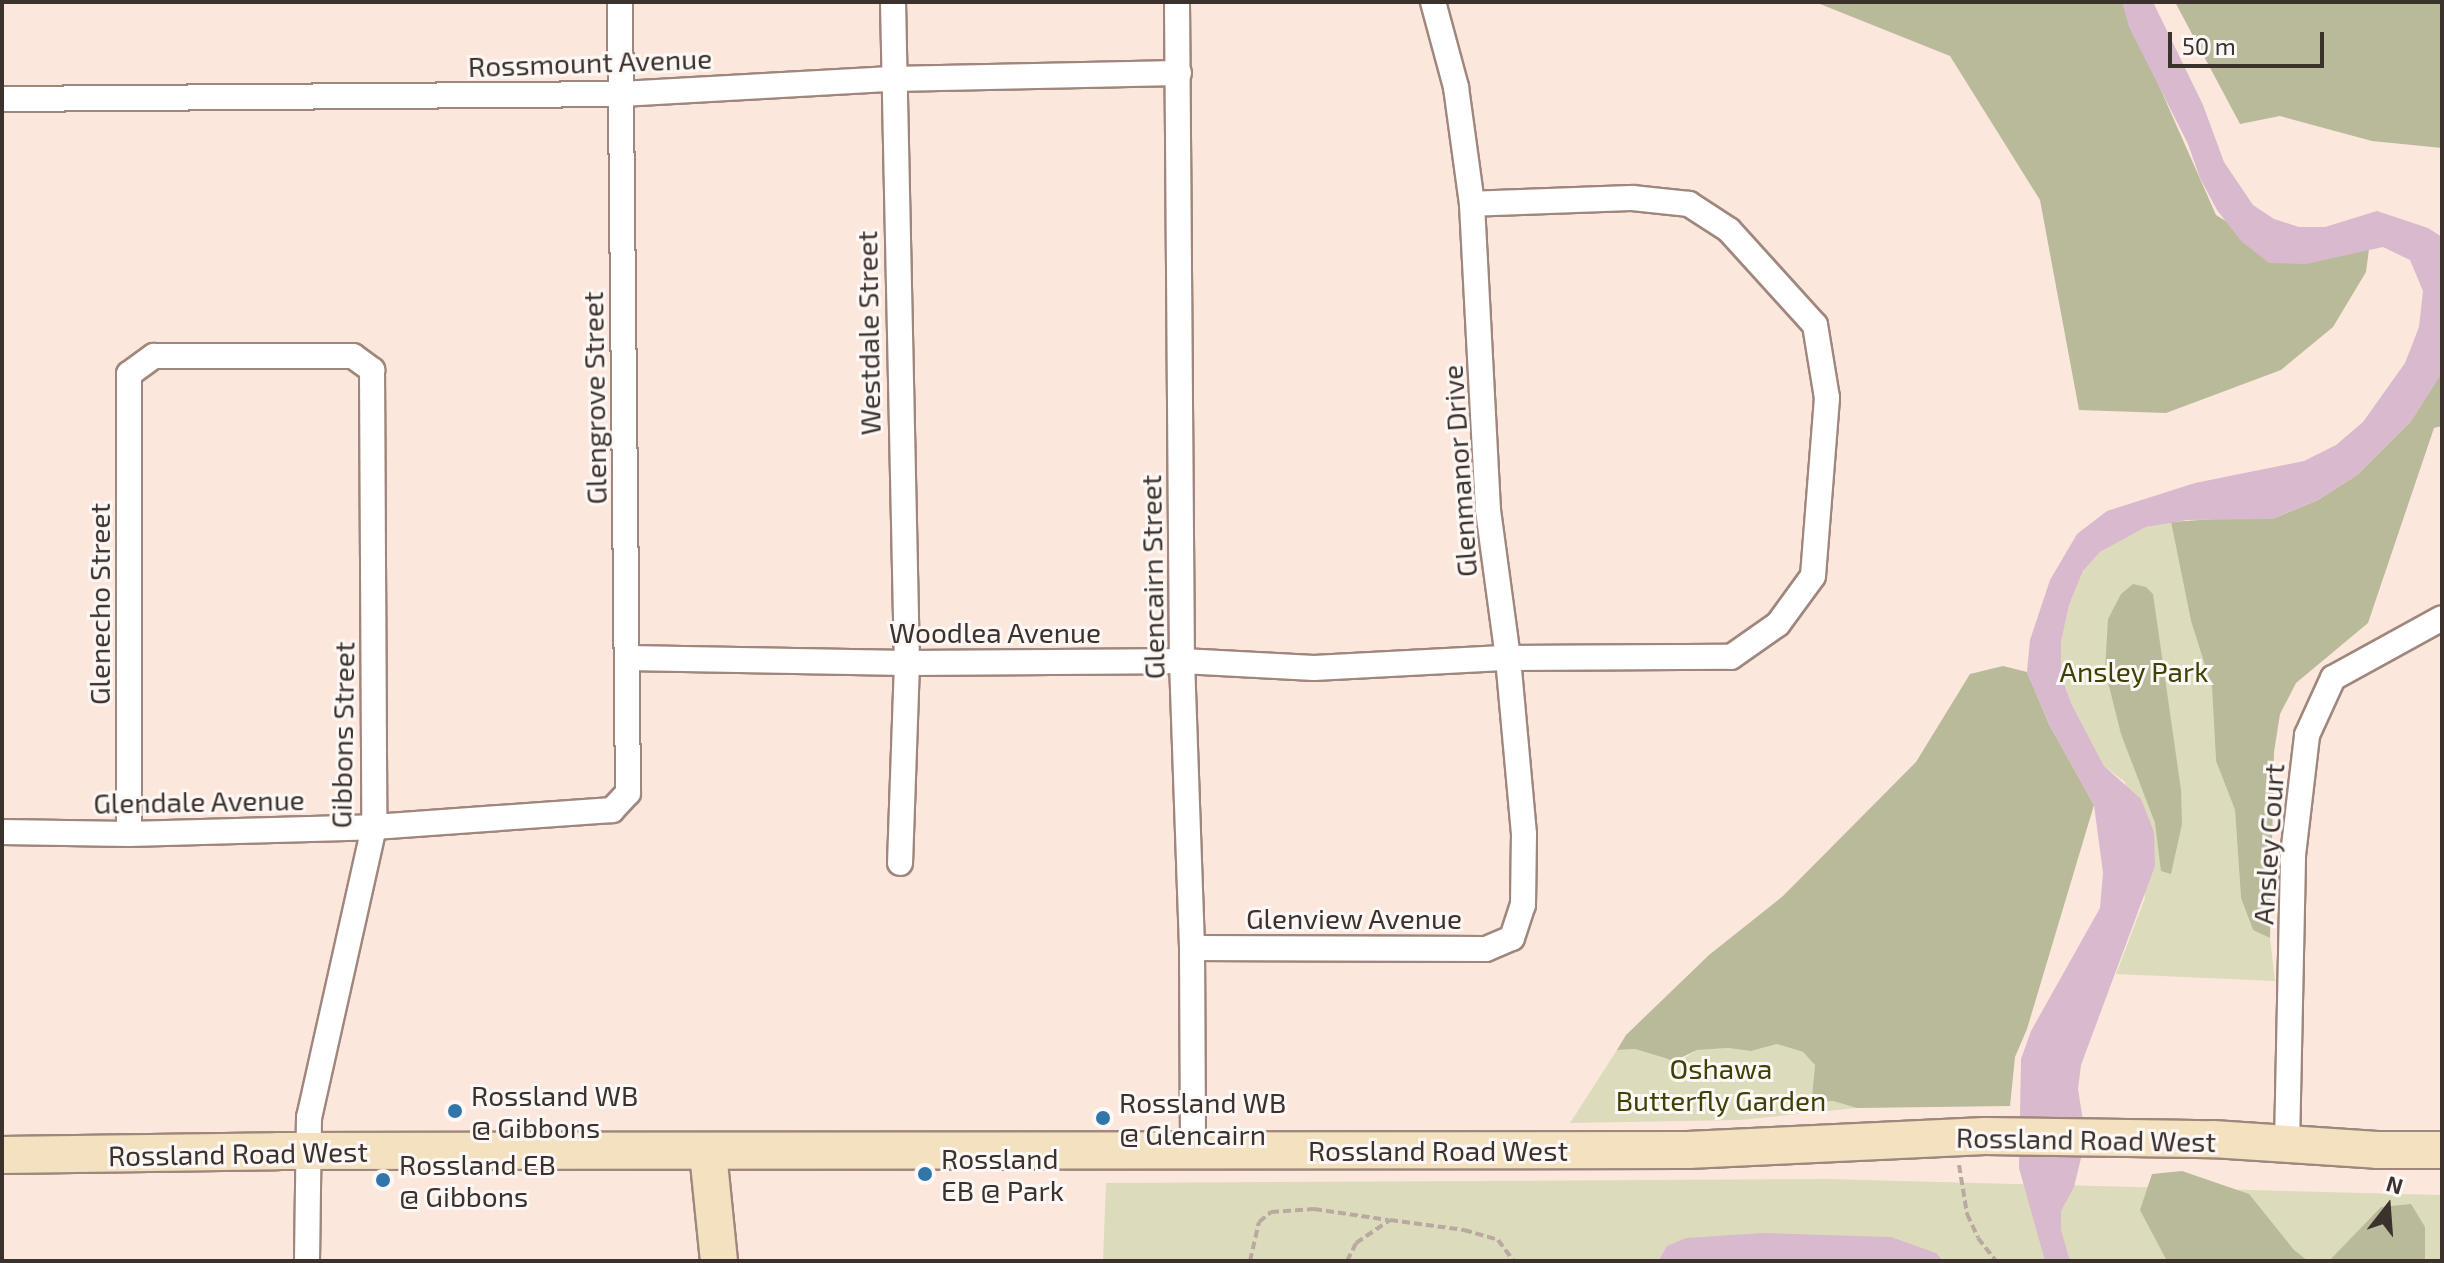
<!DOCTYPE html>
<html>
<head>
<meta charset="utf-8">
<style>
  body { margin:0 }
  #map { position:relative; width:2444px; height:1263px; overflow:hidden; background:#fce7dd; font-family:"Exo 2",sans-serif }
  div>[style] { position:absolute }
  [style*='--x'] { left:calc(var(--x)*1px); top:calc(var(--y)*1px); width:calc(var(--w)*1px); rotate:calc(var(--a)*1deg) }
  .green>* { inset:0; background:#dcdcbc }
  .forest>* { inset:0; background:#b9ba99 }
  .water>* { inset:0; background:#d9b9cd }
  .path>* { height:4px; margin-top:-2px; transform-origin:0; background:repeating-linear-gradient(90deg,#baa9a1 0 8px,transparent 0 12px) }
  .roads { filter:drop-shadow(2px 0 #a0877d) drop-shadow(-2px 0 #a0877d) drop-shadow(0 2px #a0877d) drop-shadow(0 -2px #a0877d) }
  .minor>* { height:24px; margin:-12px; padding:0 12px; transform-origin:12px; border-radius:12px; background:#fff }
  .secondary>* { height:36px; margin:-18px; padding:0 18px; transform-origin:18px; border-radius:18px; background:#f4e1bf }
  .dots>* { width:22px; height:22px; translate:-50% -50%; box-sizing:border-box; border:4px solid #fdf8f5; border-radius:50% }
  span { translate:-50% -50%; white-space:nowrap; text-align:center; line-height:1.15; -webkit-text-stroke:6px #fdf8f5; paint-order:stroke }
  .street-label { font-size:28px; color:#3b312d }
  .park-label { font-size:28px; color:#414004 }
  .poi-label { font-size:28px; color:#3b312d }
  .left { translate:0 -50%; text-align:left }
  .frame { position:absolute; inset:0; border:4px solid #3b312d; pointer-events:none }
  .north { position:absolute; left:2348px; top:1167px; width:80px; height:80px; -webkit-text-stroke:6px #fdf8f5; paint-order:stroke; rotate:17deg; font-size:22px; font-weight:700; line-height:32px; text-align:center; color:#3b312d }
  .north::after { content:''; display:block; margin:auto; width:28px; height:36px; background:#3b312d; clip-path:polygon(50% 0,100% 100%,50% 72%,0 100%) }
  .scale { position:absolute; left:2168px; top:32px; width:156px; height:36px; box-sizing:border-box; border:4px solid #3b312d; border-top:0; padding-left:10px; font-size:24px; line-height:28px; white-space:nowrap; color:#3b312d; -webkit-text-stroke:6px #fdf8f5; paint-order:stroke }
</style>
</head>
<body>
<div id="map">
  <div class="green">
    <i style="clip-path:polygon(2171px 522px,2191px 621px,2212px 688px,2216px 761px,2235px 810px,2241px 898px,2253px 930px,2270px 938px,2275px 981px,2116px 974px,2145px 898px,2125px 782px,2104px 766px,2071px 703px,2061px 675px,2061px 642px,2069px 605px,2083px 571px,2100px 552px,2146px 527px)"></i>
    <i style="clip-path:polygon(1777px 1044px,1803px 1052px,1815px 1065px,1812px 1096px,1821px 1102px,1833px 1101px,1857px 1108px,1740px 1120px,1570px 1123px,1617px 1050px,1635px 1049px,1666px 1059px,1683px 1059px,1697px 1050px,1728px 1048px,1751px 1051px)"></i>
    <i style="clip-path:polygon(1827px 1179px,2442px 1195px,2442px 1261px,1103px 1261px,1106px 1183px)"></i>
  </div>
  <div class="forest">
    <i style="clip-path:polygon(1815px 2px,2122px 2px,2216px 215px,2255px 239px,2369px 249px,2366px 272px,2333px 327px,2281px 370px,2166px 413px,2079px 410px,2040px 200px,1950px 56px)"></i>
    <i style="clip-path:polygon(2175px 2px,2442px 2px,2442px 148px,2372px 141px,2280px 116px,2240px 124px)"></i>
    <i style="clip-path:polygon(2442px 372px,2442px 426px,2434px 428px,2368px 623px,2296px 683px,2280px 714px,2274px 752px,2270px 938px,2253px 930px,2241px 898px,2235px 810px,2216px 761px,2212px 688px,2191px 621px,2171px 522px,2243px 517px,2272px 519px,2318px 500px,2357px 475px,2411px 421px)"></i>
    <i style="clip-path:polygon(2133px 584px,2146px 587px,2153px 594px,2181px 790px,2182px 824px,2171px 874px,2161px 871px,2155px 823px,2121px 734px,2105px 670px,2108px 619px,2121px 594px)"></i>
    <i style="clip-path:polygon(2003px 666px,2027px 672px,2049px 724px,2094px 805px,2027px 1029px,2015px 1057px,2010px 1106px,1857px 1108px,1833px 1101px,1821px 1102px,1812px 1096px,1815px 1065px,1803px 1052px,1777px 1044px,1751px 1051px,1728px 1048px,1697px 1050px,1674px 1061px,1635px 1049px,1617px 1050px,1626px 1035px,1709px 955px,1783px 896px,1916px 762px,1970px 674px)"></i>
    <i style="clip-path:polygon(2182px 1171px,2249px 1194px,2294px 1250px,2308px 1261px,2167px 1261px,2140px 1210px,2152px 1174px)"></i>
    <i style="clip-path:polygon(2411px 1204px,2425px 1227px,2425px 1261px,2329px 1261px,2381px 1207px)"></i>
  </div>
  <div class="water">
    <i style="clip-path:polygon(2122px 2px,2153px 2px,2203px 105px,2224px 162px,2253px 205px,2274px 219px,2299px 227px,2325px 227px,2377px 211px,2428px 228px,2442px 237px,2442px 373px,2411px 421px,2357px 475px,2318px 500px,2272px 519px,2187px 520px,2146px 527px,2100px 552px,2083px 571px,2069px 605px,2061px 642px,2061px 675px,2071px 703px,2104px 766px,2141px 799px,2154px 832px,2155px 866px,2081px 1065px,2078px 1089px,2083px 1121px,2082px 1154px,2074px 1187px,2061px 1211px,2061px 1230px,2070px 1261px,2045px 1261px,2019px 1168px,2021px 1059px,2031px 1031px,2100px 908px,2103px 873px,2094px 805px,2049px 724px,2027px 672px,2030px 640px,2050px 580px,2077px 534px,2107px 511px,2195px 483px,2304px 461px,2336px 445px,2363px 422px,2405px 363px,2419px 327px,2423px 291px,2410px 260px,2383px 247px,2306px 264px,2269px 263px,2241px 241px,2217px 210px,2200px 178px,2188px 144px,2129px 27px)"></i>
    <i style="clip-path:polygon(1762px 1233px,1891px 1237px,1936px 1253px,1943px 1261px,1659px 1260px,1667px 1246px,1686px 1238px)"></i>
  </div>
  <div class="path">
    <i style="--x:1959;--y:1165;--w:50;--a:80.7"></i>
    <i style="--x:1967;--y:1214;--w:26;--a:65"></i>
    <i style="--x:1978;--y:1238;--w:29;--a:52"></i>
    <i style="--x:1250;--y:1261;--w:40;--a:-77"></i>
    <i style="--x:1259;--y:1222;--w:16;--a:-40"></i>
    <i style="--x:1271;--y:1212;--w:43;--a:-4"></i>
    <i style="--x:1314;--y:1209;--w:75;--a:8.5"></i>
    <i style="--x:1347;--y:1261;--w:20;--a:-63"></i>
    <i style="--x:1356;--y:1243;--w:41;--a:-34.1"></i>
    <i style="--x:1390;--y:1220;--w:75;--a:7.7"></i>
    <i style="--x:1464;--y:1230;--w:35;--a:16"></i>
    <i style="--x:1498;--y:1240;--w:26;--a:53"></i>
  </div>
  <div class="roads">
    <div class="minor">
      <i style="--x:893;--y:2;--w:661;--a:88.79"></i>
      <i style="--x:907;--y:663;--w:200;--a:92"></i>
      <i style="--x:1177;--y:2;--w:659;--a:89.57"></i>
      <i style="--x:1182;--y:661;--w:287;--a:88"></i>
      <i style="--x:1192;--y:948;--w:203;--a:89.7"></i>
      <i style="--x:2;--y:99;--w:619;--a:-0.46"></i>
      <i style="--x:621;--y:94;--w:271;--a:-3.2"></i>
      <i style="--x:892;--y:79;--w:287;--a:-1.2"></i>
      <i style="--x:627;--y:658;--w:280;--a:1"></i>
      <i style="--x:907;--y:663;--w:275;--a:-0.4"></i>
      <i style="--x:1182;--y:661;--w:132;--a:3"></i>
      <i style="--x:1314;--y:668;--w:194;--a:-3"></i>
      <i style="--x:1508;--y:658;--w:223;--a:-0.3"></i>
      <i style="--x:1731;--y:657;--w:57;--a:-35.1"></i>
      <i style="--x:1778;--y:624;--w:59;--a:-53.9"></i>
      <i style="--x:1813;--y:576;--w:179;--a:-85.5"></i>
      <i style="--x:1827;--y:398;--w:74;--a:-99.3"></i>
      <i style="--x:1815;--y:325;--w:128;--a:-132.2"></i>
      <i style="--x:1729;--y:230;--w:48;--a:-147"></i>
      <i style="--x:1689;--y:204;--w:57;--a:-174"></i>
      <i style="--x:1632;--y:198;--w:160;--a:177.9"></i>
      <i style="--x:2;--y:832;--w:127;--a:0.9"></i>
      <i style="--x:129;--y:834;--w:245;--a:-1.6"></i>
      <i style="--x:374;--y:827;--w:239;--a:-4.1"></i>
      <i style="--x:612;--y:810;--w:23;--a:-47"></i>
      <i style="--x:628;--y:793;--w:791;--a:-90.58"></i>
      <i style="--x:129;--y:834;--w:460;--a:-90"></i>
      <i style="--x:129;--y:374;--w:31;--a:-36"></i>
      <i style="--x:154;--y:356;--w:199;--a:0"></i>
      <i style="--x:353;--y:356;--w:24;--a:36"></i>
      <i style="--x:372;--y:370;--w:457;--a:89.7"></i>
      <i style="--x:374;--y:827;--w:297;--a:102.6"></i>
      <i style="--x:309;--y:1117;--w:144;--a:90.8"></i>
      <i style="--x:1192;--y:948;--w:294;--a:0.2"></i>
      <i style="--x:1486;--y:949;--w:28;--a:-23"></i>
      <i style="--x:1512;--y:938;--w:35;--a:-72"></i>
      <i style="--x:1523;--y:905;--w:71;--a:-89.2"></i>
      <i style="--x:1524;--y:834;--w:177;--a:-95.2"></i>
      <i style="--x:1508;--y:658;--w:149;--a:-97.7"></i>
      <i style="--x:1488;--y:510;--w:306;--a:-93"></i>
      <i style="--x:1472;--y:204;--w:118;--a:-97.8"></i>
      <i style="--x:1456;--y:87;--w:88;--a:-105.1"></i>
      <i style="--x:2287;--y:1145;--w:290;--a:-88.8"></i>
      <i style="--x:2293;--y:855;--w:121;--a:-83.3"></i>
      <i style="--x:2307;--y:735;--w:63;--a:-65.5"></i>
      <i style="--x:2333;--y:678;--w:124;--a:-28.8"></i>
    </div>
    <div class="secondary">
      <i style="--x:708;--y:1153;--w:109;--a:84.2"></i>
      <i style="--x:2;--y:1155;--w:276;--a:-0.8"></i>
      <i style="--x:278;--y:1151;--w:1410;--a:-0.04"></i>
      <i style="--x:1688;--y:1150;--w:297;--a:-2.7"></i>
      <i style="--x:1985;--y:1136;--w:228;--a:0.8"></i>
      <i style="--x:2213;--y:1139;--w:164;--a:3.8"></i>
      <i style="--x:2377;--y:1150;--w:65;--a:0"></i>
    </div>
  </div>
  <div class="dots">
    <i style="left:455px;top:1111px;background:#3176ab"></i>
    <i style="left:1103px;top:1118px;background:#3176ab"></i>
    <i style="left:925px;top:1174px;background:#3176ab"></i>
    <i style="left:383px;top:1180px;background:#3176ab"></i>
  </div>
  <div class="street-label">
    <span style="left:590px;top:62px;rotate:-2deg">Rossmount Avenue</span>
    <span style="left:868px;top:333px;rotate:-91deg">Westdale Street</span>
    <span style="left:594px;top:398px;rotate:-91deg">Glengrove Street</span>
    <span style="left:1459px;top:471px;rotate:-94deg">Glenmanor Drive</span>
    <span style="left:1152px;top:577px;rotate:-91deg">Glencairn Street</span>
    <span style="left:99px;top:604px;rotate:-90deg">Glenecho Street</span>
    <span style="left:995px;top:632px">Woodlea Avenue</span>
    <span style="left:342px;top:735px;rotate:-89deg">Gibbons Street</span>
    <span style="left:199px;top:801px;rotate:-1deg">Glendale Avenue</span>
    <span style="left:2268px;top:844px;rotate:-86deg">Ansley Court</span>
    <span style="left:1354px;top:918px">Glenview Avenue</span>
    <span style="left:2086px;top:1139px;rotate:1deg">Rossland Road West</span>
    <span style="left:1438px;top:1150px">Rossland Road West</span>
    <span style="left:238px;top:1153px;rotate:-1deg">Rossland Road West</span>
  </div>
  <div class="park-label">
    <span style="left:2134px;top:671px">Ansley Park</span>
    <span style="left:1721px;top:1084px">Oshawa<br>Butterfly Garden</span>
  </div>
  <div class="poi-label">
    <span class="left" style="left:471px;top:1111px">Rossland WB<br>@ Gibbons</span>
    <span class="left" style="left:1119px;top:1118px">Rossland WB<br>@ Glencairn</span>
    <span class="left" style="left:941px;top:1174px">Rossland<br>EB @ Park</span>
    <span class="left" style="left:399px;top:1180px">Rossland EB<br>@ Gibbons</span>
  </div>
  <div class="frame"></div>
  <div class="north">N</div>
  <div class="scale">50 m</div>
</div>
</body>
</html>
